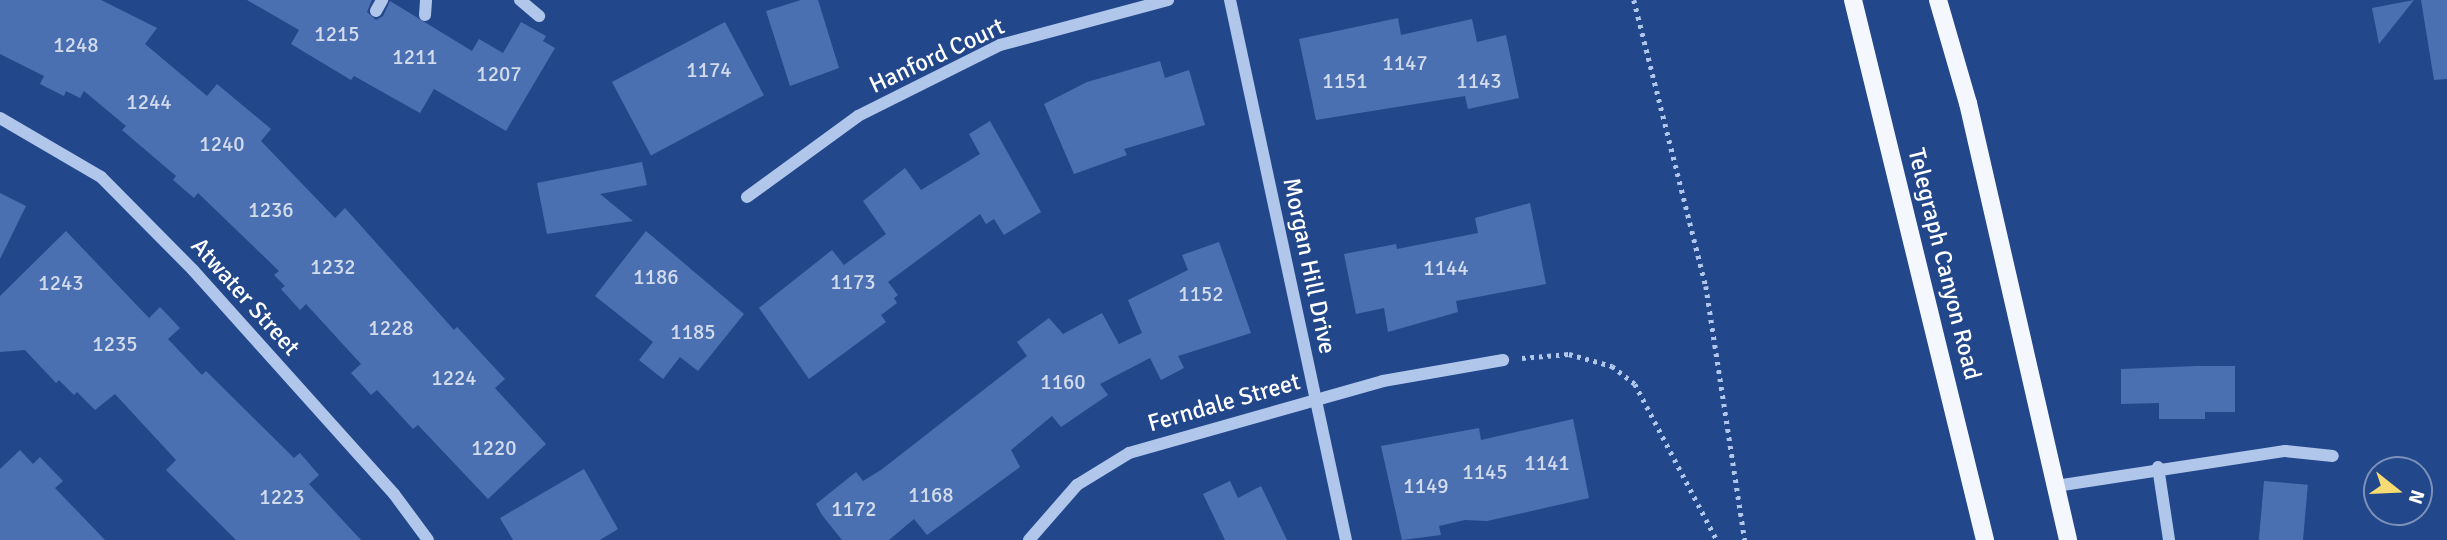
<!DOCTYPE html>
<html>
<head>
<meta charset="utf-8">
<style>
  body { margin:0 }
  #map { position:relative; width:2447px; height:540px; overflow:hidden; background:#23478b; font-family:Signika,sans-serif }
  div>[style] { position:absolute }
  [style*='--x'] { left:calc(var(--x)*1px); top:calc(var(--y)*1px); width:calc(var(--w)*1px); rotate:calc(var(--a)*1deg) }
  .building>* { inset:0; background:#4b70b2; transform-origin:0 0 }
  .path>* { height:4.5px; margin-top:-2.25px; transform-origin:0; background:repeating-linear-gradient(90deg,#b0c6eb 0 3.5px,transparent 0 8.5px) }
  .minor>* { height:12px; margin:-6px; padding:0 6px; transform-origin:6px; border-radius:6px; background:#b0c6eb }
  .major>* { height:18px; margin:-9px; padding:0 9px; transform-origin:9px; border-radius:9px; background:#f5f7fe }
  span { translate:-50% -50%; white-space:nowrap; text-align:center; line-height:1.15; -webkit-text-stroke:5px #23478b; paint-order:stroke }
  .number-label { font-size:21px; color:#d2dbec }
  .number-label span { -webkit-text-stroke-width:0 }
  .street-label { font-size:24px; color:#fff }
  .north { position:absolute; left:2363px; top:456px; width:70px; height:70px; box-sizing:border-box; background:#23478b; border:2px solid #7b91b9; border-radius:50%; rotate:108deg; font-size:19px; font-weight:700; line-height:28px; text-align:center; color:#fff }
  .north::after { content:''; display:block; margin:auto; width:24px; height:32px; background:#f6dc73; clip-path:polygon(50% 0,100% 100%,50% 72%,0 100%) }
</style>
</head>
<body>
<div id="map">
  <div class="building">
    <i style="clip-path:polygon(0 0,101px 0,157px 28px,145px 44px,207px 96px,217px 84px,271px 129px,261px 141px,335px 218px,345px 208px,454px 330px,457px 327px,505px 379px,495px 388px,546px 444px,488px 499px,418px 425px,413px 429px,377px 390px,371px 395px,351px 373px,361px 364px,306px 304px,300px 310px,281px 289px,285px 286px,274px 275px,279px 271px,198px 193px,194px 198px,173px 180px,176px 176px,122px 130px,126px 126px,84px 91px,80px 98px,66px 91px,64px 96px,40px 84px,44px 76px,0 54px)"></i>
    <i style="clip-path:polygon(247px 0,372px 0,367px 12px,376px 20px,383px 16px,390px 1px,472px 51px,479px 39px,503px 53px,521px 22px,546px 36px,543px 41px,555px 48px,506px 131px,434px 89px,420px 113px,354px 76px,351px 80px,291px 44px,299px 30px)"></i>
    <i style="clip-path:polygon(801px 0,818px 0,839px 68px,790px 86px,766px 11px)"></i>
    <i style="clip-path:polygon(2414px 0,2379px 44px,2372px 8px)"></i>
    <i style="clip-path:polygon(2421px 0,2447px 0,2447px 79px,2434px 80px)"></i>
    <i style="clip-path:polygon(1398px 18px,1401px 35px,1472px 19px,1477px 42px,1506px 35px,1519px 98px,1468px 109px,1465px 96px,1316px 120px,1299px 39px)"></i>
    <i style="left:725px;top:22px;width:83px;height:128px;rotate:62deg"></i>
    <i style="clip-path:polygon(1160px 61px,1165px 78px,1189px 70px,1205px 125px,1124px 149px,1127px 155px,1074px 174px,1044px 104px,1087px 82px)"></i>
    <i style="clip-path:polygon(990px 121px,1041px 212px,1004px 235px,994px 219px,986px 224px,980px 214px,888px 282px,898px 295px,894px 298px,897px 303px,881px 315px,886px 322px,809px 379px,759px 308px,832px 250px,844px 265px,886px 234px,863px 201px,905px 168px,921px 190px,980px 154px,969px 134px)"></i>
    <i style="clip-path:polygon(642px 162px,647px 185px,600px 194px,633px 221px,547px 234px,537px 183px)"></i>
    <i style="clip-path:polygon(0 193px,26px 206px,0 259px)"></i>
    <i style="clip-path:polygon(1530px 203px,1546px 284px,1456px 301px,1458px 312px,1388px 332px,1384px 308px,1356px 314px,1344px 254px,1396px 244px,1397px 249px,1478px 233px,1475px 218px)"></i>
    <i style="clip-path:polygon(66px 231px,149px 318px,160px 307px,180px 328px,168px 339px,202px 375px,206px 371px,294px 458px,300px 453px,319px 475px,309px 484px,361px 540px,236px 540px,166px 470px,176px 460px,115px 394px,95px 410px,77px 392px,74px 395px,59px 380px,56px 383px,25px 350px,0 352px,0 296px)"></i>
    <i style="clip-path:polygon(646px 231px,744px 314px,698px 371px,680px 357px,663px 379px,639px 360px,653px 342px,595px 296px)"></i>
    <i style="clip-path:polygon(1219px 242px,1251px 333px,1178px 356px,1184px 368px,1161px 380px,1150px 358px,1100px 384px,1108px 395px,1061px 427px,1052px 416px,1011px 450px,1020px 467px,927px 535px,914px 519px,889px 540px,842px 540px,822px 515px,816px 504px,856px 472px,863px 481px,881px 470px,1027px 356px,1017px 342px,1049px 318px,1063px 334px,1102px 313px,1119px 344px,1142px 333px,1128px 300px,1188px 270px,1182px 255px)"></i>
    <i style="clip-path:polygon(2198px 366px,2235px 366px,2235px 412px,2205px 412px,2205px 419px,2159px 419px,2159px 403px,2121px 404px,2121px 369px)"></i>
    <i style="clip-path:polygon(1573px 419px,1589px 498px,1487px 521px,1465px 520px,1439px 526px,1441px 535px,1402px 540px,1381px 446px,1479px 428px,1481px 440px)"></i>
    <i style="clip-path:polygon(20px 450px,33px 464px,40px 457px,63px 481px,55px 488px,105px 540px,0 540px,0 469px)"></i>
    <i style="clip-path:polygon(584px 469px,618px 529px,600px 540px,513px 540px,500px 518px)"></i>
    <i style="clip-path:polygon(1230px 481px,1238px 498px,1261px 486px,1287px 540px,1225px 540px,1203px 494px)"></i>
    <i style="left:2264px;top:481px;width:44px;height:59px;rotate:5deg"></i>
  </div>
  <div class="path">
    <i style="--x:1634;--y:0;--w:295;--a:75.9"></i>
    <i style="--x:1706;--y:286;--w:257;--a:81.3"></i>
    <i style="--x:1522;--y:358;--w:47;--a:-4.9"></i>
    <i style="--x:1569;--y:354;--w:45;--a:15.6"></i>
    <i style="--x:1612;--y:366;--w:29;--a:38"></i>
    <i style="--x:1635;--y:384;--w:176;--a:62.3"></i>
  </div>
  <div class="minor">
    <i style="--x:520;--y:0;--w:25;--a:40"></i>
    <i style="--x:1230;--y:0;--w:552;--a:77.88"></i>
    <i style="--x:376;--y:11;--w:13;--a:-61"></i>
    <i style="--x:425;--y:15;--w:15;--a:-86"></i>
    <i style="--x:0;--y:118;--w:117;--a:30.3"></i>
    <i style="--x:101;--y:177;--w:131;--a:45.3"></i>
    <i style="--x:193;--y:270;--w:301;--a:48.1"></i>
    <i style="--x:394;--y:494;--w:57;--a:53.5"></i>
    <i style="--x:747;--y:197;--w:137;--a:-36.1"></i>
    <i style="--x:858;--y:116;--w:159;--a:-26.6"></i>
    <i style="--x:1000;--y:45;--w:174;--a:-15"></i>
    <i style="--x:2158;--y:467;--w:74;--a:81.4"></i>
    <i style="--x:2056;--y:486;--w:232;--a:-8.7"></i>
    <i style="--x:2285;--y:451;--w:48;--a:5.9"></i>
    <i style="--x:1029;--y:540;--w:73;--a:-48.9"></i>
    <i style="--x:1077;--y:485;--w:61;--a:-31.6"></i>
    <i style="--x:1129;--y:453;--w:264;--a:-15.8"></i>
    <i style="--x:1383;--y:381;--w:122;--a:-9.9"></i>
  </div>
  <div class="major">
    <i style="--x:1853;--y:0;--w:556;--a:76.26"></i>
    <i style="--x:1938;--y:0;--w:107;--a:73.8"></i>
    <i style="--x:1968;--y:103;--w:448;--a:77.1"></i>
  </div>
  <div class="number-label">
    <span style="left:337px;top:34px">1215</span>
    <span style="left:76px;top:45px">1248</span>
    <span style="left:415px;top:57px">1211</span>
    <span style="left:1405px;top:63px">1147</span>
    <span style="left:709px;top:70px">1174</span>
    <span style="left:499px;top:74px">1207</span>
    <span style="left:1345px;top:81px">1151</span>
    <span style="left:1479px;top:81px">1143</span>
    <span style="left:149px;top:102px">1244</span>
    <span style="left:222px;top:144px">1240</span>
    <span style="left:271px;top:210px">1236</span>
    <span style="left:333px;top:267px">1232</span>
    <span style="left:1446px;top:268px">1144</span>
    <span style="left:656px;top:277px">1186</span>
    <span style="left:853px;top:282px">1173</span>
    <span style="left:61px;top:283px">1243</span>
    <span style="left:1201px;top:294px">1152</span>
    <span style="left:391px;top:328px">1228</span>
    <span style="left:693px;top:332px">1185</span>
    <span style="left:115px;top:344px">1235</span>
    <span style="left:454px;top:378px">1224</span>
    <span style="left:1063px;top:382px">1160</span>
    <span style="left:494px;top:448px">1220</span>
    <span style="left:1547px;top:463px">1141</span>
    <span style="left:1485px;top:472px">1145</span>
    <span style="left:1426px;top:486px">1149</span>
    <span style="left:931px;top:495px">1168</span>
    <span style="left:282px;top:497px">1223</span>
    <span style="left:854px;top:509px">1172</span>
  </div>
  <div class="street-label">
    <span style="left:937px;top:56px;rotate:-25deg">Hanford Court</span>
    <span style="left:1944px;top:264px;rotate:76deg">Telegraph Canyon Road</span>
    <span style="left:1309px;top:266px;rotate:78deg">Morgan Hill Drive</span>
    <span style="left:245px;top:297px;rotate:48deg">Atwater Street</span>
    <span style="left:1224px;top:403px;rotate:-16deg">Ferndale Street</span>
  </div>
  <div class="north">N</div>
</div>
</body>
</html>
